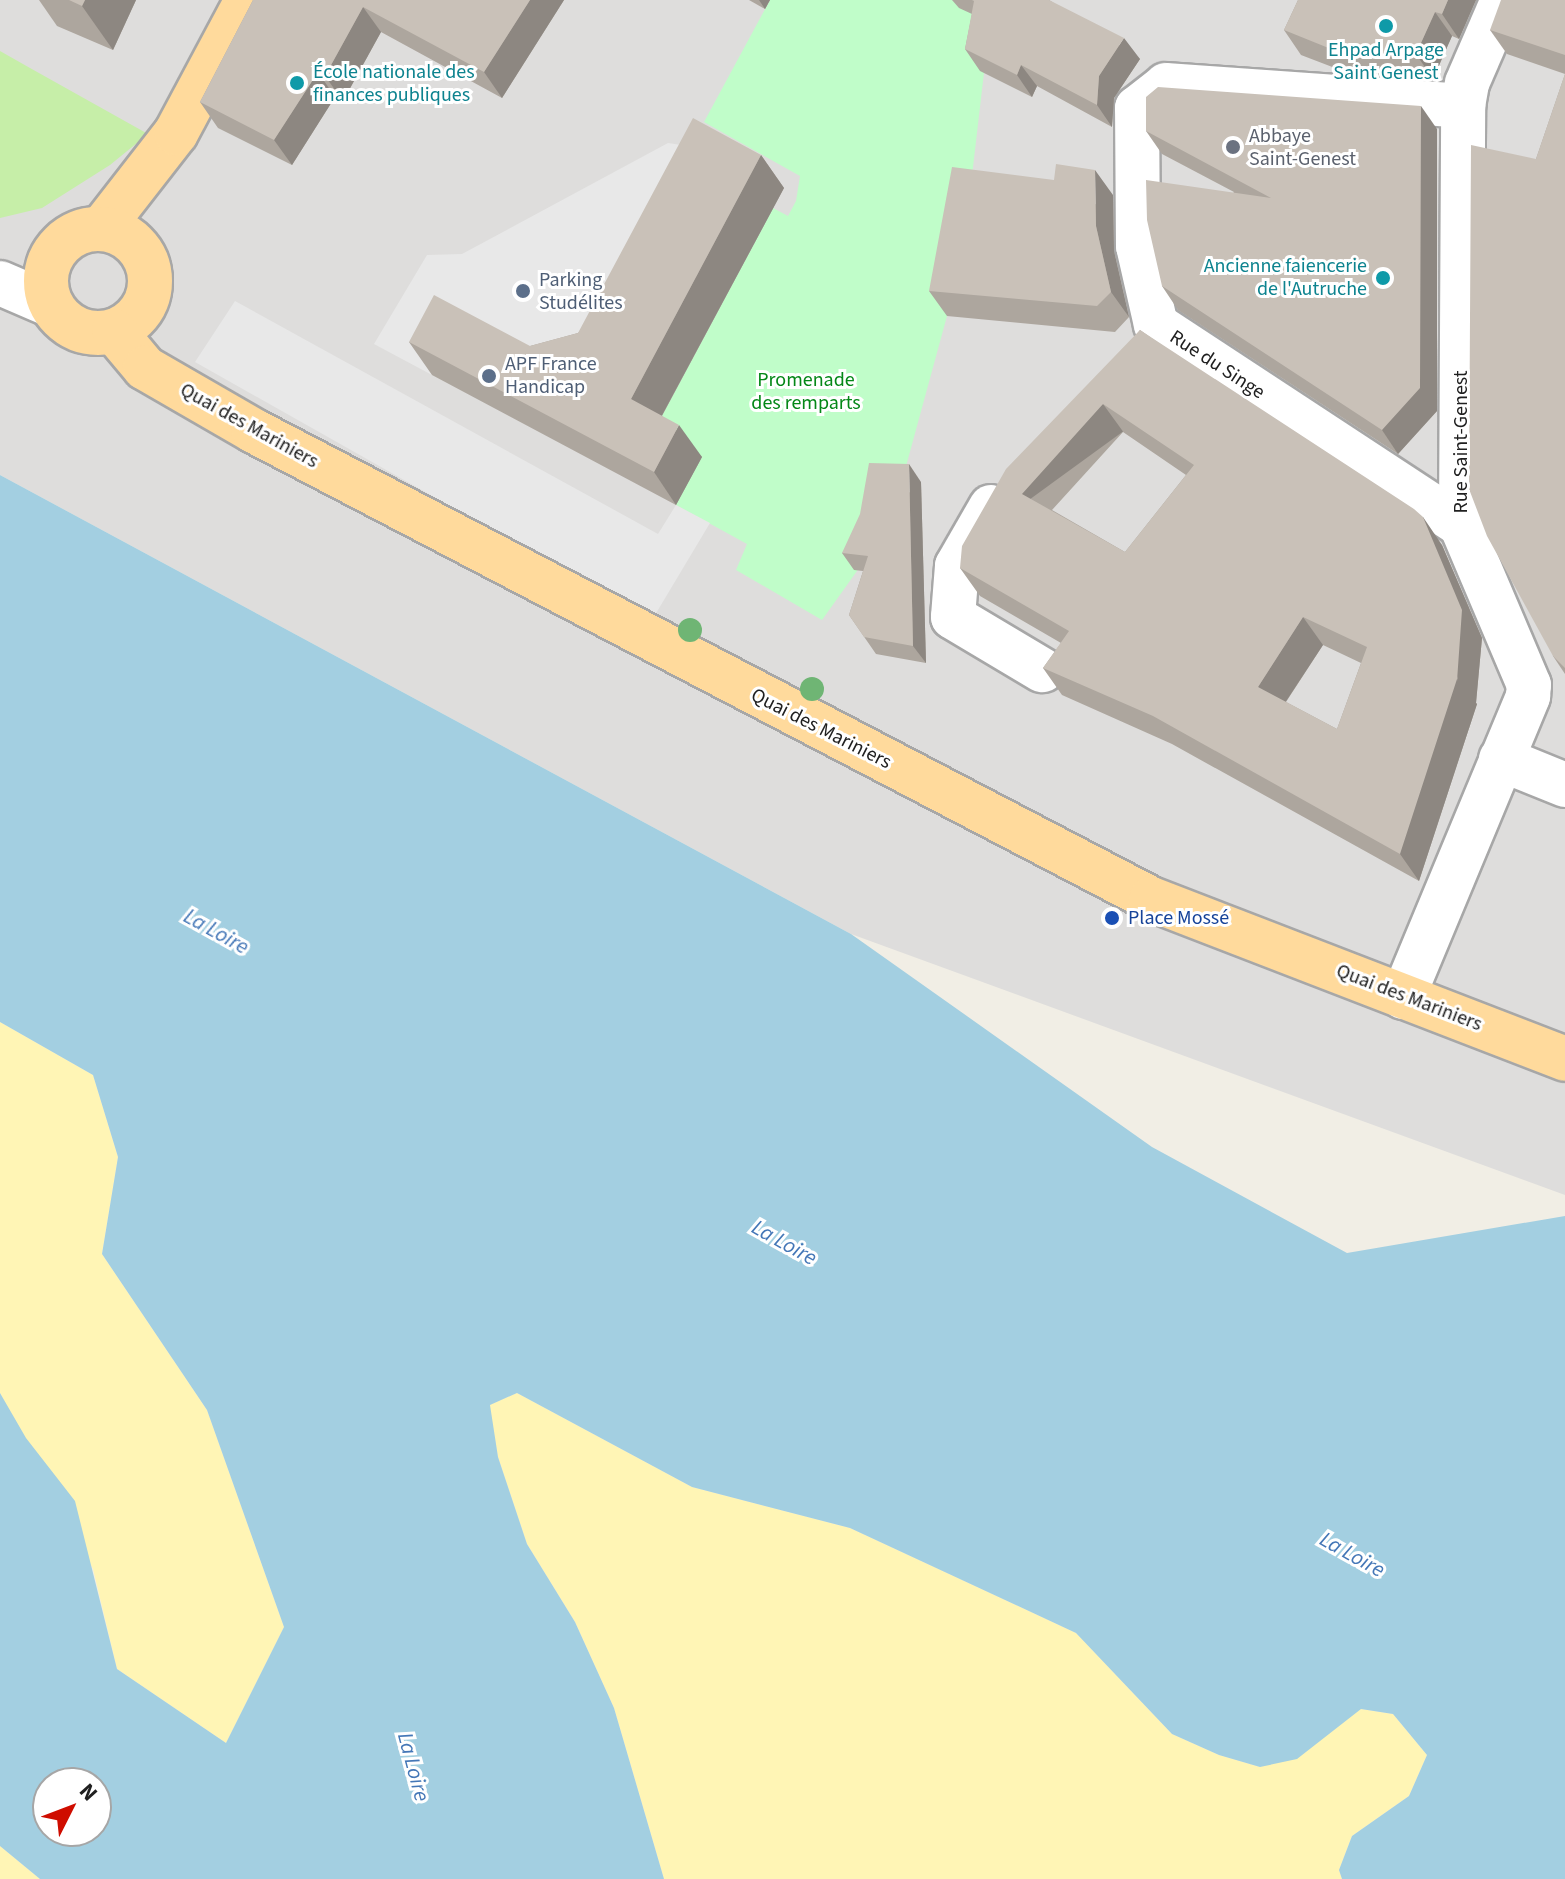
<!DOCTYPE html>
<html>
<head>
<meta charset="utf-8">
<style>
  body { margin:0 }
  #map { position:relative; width:1565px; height:1879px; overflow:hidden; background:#f1eee5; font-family:"Source Sans 3",sans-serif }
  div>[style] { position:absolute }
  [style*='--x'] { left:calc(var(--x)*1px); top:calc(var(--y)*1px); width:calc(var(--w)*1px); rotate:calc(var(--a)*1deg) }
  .residential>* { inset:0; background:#dedddc }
  .grass>* { inset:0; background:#c6eea8 }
  .sand>* { inset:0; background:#fff5b5 }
  .park>* { inset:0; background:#c0fdc9 }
  .parking>* { inset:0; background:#e8e8e8 }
  .water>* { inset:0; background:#a3cfe1 }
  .roads { filter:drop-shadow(2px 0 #a7a7a7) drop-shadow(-2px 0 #a7a7a7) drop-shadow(0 2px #a7a7a7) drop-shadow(0 -2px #a7a7a7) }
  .minor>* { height:44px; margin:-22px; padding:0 22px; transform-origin:22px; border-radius:22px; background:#fff }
  .major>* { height:44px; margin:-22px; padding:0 22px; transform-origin:22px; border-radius:22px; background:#ffda9c }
  .major>.ring { margin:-22px; padding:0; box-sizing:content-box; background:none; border:44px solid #ffda9c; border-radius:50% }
  .trees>* { width:24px; height:24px; margin:-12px; border-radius:50%; background:#6fb574 }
  .wall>* { inset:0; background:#ada69e }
  .shaded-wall>* { inset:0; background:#8d8781; transform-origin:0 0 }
  .building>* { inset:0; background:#c9c1b8 }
  .dots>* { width:22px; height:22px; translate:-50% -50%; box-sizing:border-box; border:4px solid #fff; border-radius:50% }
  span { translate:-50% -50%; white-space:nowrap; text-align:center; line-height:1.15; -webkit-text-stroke:6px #fff; paint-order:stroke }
  .culture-label { font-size:20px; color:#0d838f }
  .left { translate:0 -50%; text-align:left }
  .right { translate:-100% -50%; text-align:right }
  .worship-label { font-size:20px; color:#5b616d }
  .service-label { font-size:20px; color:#4e5e75 }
  .street-label { font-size:20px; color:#202020 }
  .park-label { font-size:20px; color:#048717 }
  .transit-label { font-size:20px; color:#164399 }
  .water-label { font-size:22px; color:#4477b7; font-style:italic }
  .north { position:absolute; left:32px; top:1767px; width:80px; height:80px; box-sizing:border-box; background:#fff; border:2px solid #a6a6a6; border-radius:50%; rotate:48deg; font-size:22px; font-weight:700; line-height:32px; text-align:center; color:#202020 }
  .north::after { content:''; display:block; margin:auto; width:28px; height:36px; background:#cf0d00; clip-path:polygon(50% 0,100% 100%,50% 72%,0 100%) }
</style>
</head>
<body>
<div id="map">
  <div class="residential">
    <i style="clip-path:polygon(0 0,1565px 0,1565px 1195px,851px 934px,0 475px)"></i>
  </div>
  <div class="grass">
    <i style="clip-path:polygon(0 51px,30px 68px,148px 134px,110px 165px,42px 208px,0 218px)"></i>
  </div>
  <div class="sand">
    <i style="clip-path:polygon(0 1022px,93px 1075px,118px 1157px,102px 1254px,207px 1410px,284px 1627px,226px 1743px,117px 1669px,93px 1569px,0 1393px)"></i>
    <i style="clip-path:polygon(517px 1393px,692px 1487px,850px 1528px,1076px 1633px,1172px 1734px,1219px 1755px,1260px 1767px,1361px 1709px,1393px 1714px,1427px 1755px,1409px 1796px,1352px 1836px,1339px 1870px,1342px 1879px,664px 1879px,614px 1708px,575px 1622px,527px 1544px,498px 1457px,489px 1405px)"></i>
    <i style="clip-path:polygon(0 1846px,40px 1879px,0 1879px)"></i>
  </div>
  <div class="park">
    <i style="clip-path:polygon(770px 0,952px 0,990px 21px,970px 193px,947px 316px,902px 481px,857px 571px,822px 620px,736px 570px,747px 544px,676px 505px,653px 432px,773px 208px,788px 216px,796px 201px,800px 176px,704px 122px)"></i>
  </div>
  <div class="parking">
    <i style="clip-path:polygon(668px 143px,715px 150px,601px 366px,457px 328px,432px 375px,374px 344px,427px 255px,462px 254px)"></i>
    <i style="clip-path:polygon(235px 301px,658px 534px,676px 505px,710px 523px,652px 620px,195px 362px)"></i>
  </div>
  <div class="water">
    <i style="clip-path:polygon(evenodd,0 475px,851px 934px,1152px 1147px,1347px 1253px,1565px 1216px,1565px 1879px,1342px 1879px,1339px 1870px,1352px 1836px,1409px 1796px,1427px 1755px,1393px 1714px,1361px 1709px,1297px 1759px,1260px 1767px,1219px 1755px,1172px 1734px,1076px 1633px,850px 1528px,692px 1487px,517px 1393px,490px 1405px,498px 1457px,527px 1544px,575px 1622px,614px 1708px,664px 1879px,40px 1879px,0 1846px,0 1393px,26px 1438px,75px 1501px,117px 1669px,226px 1743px,284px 1627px,207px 1410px,102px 1254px,118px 1157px,93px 1075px,0 1022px,0 475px,48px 1783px,96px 1783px,96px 1831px,48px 1831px,48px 1783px)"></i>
  </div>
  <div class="roads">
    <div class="minor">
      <i style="--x:0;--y:283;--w:56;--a:23.3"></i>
      <i style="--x:991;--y:507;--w:68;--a:120"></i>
      <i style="--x:957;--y:566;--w:51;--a:94.5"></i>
      <i style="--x:953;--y:617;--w:104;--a:30.8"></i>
      <i style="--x:1461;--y:525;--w:365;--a:-146.7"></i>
      <i style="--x:1156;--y:325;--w:81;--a:-102.8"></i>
      <i style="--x:1138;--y:246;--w:138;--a:-90.4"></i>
      <i style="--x:1137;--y:108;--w:37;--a:-38"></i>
      <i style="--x:1166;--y:85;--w:298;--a:4"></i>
      <i style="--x:1501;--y:759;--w:69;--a:22.1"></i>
      <i style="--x:1403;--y:997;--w:326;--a:-67.4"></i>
      <i style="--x:1528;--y:696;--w:11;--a:-85"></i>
      <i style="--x:1529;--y:685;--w:174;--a:-113"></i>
      <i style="--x:1461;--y:525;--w:419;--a:-89.7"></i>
      <i style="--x:1463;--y:106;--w:23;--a:-80"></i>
      <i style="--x:1467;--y:83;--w:90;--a:-66.6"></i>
    </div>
    <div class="major">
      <i style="--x:102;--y:228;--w:120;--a:-52.1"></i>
      <i style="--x:176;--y:133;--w:151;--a:-61.9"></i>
      <i class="ring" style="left:46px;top:229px;width:60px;height:60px"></i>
      <i style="--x:114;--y:331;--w:48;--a:50"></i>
      <i style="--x:145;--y:368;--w:126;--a:30"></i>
      <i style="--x:254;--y:431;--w:1012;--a:27.55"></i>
      <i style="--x:1151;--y:899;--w:444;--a:21.1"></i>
    </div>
  </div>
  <div class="trees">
    <i style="left:690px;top:630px"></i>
    <i style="left:812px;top:689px"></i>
  </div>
  <div class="wall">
    <i style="clip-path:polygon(39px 0,136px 0,113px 50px,57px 26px)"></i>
    <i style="clip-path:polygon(253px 0,564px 0,502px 98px,381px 32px,343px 101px,335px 97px,292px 165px,218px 128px,200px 102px)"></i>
    <i style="clip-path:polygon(749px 0,770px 0,765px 9px)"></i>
    <i style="clip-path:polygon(952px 0,1049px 0,1140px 59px,1114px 98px,1112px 127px,1037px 86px,1032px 97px,980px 71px,965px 49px,972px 14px,959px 8px)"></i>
    <i style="clip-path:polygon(1298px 0,1476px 0,1459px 39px,1452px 36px,1433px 79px,1348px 73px,1301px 55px,1284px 30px)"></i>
    <i style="clip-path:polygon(1565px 0,1565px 74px,1507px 54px,1490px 30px)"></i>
    <i style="clip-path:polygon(1565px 74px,1565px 674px,1553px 656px,1536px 159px)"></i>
    <i style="clip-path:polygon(1437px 129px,1437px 411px,1398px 454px,1178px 310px,1162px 286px,1234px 192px,1162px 154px,1146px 131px)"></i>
    <i style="clip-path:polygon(761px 155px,784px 188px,662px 416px,702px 457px,676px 505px,432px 375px,409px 342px,530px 346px,578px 333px)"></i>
    <i style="clip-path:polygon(1113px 195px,1114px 251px,1129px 317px,1115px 332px,947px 316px,929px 291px)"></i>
    <i style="clip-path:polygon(evenodd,1140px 330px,1442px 545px,1482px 638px,1476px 703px,1477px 704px,1419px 881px,1172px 744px,1062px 695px,1043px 668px,1061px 643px,980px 596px,960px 568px,1140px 330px,1123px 432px,1186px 475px,1125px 552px,1052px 510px,1123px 432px,1140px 330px,1323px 645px,1361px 663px,1337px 729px,1286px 702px,1323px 645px)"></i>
    <i style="clip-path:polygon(921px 482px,926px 663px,876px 654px,849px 615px,863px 571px,854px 570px,842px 553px)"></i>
  </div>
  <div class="shaded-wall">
    <i style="clip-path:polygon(85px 0,136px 0,113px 50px,82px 6px)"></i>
    <i style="clip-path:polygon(530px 0,564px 0,502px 98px,484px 72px)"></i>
    <i style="clip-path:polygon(759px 0,770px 0,765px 9px)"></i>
    <i style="clip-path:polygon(1448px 0,1476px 0,1459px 39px,1442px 14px)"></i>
    <i style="clip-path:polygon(363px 7px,381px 32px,343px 101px,325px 76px)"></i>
    <i style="clip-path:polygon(1435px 12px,1452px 36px,1433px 79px,1416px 54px)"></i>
    <i style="clip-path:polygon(1124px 38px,1140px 59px,1114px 98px,1112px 127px,1097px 105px,1099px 76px)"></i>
    <i style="clip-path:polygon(1021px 65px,1037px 86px,1032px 97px,1017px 75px)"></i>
    <i style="clip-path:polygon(318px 72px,335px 97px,292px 165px,274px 140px)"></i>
    <i style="clip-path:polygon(1421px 106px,1437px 129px,1437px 411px,1398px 454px,1382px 430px)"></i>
    <i style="clip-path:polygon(761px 155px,784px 188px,653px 432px,631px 399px)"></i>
    <i style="clip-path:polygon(1095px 170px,1113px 195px,1114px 251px,1129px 317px,1111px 292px,1096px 226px)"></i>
    <i style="left:1103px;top:404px;width:34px;height:121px;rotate:54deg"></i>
    <i style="clip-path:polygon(679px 425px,702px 457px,676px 505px,654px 472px)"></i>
    <i style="clip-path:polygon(909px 464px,921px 482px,926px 663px,913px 646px)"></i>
    <i style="clip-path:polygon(1423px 517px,1442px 545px,1482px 638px,1476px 703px,1477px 704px,1419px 881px,1400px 854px)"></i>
    <i style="clip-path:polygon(1303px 617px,1323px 645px,1277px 715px,1258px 687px)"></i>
  </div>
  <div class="building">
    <i style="clip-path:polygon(69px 0,85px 0,82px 6px)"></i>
    <i style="clip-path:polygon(253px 0,530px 0,484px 72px,363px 7px,325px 76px,318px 72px,274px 140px,200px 102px)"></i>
    <i style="clip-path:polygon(972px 0,1049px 0,1124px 38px,1099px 76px,1097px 105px,1021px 65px,1017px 75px,965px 49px,974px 1px)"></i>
    <i style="clip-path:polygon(1298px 0,1448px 0,1442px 14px,1435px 12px,1416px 54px,1331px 49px,1284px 30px)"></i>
    <i style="clip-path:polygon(1501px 0,1565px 0,1565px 55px,1490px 30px)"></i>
    <i style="clip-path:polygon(1565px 74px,1565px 668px,1553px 656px,1487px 536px,1469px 489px,1471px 145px,1536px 159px)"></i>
    <i style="clip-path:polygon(1158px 87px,1421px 106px,1420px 388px,1382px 430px,1162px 286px,1147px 220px,1146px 180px,1271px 198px,1146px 131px,1146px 97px)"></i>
    <i style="clip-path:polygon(693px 118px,761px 155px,631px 399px,679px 425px,654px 472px,409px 342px,434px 295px,530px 346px,578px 333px)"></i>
    <i style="clip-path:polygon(1056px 164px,1095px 170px,1096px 226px,1111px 292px,1097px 306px,929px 291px,952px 167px,1054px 180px)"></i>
    <i style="clip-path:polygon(evenodd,1140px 330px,1414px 509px,1423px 517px,1462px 610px,1457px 681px,1458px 676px,1400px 854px,1153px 716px,1043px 668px,1069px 631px,960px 568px,962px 546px,1006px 469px,1140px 330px,1103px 404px,1194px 465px,1125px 552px,1022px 494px,1103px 404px,1140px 330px,1303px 617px,1367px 647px,1337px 729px,1258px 687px,1303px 617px)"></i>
    <i style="clip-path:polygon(869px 463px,909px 464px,913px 646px,864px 637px,849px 615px,868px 556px,842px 553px,860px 514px)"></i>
  </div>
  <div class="dots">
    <i style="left:1386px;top:26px;background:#0f9aa8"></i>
    <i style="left:297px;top:83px;background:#0f9aa8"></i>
    <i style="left:1233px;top:147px;background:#6b7280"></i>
    <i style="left:1383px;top:278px;background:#0f9aa8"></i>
    <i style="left:523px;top:291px;background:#5c6f8a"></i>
    <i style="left:489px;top:376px;background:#5c6f8a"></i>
    <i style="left:1112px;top:918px;background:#1a4fb4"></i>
  </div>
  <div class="culture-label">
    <span style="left:1386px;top:62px">Ehpad Arpage<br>Saint Genest</span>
    <span class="left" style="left:313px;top:84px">École nationale des<br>finances publiques</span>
    <span class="right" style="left:1367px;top:278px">Ancienne faiencerie<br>de l'Autruche</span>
  </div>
  <div class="worship-label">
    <span class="left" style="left:1249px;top:148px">Abbaye<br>Saint-Genest</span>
  </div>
  <div class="service-label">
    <span class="left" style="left:539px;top:292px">Parking<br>Studélites</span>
    <span class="left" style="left:505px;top:376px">APF France<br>Handicap</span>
  </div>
  <div class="street-label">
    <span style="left:1217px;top:365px;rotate:33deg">Rue du Singe</span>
    <span style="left:249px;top:426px;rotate:29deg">Quai des Mariniers</span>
    <span style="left:1461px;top:442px;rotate:-90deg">Rue Saint-Genest</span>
    <span style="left:821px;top:729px;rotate:27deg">Quai des Mariniers</span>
    <span style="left:1409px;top:998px;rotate:21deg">Quai des Mariniers</span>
  </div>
  <div class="park-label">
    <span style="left:806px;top:392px">Promenade<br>des remparts</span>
  </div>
  <div class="transit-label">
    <span class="left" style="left:1128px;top:918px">Place Mossé</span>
  </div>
  <div class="water-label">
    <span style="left:216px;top:932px;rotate:29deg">La Loire</span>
    <span style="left:784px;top:1243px;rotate:29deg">La Loire</span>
    <span style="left:1352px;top:1555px;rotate:29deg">La Loire</span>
    <span style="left:413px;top:1767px;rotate:75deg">La Loire</span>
  </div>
  <div class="north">N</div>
</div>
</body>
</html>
